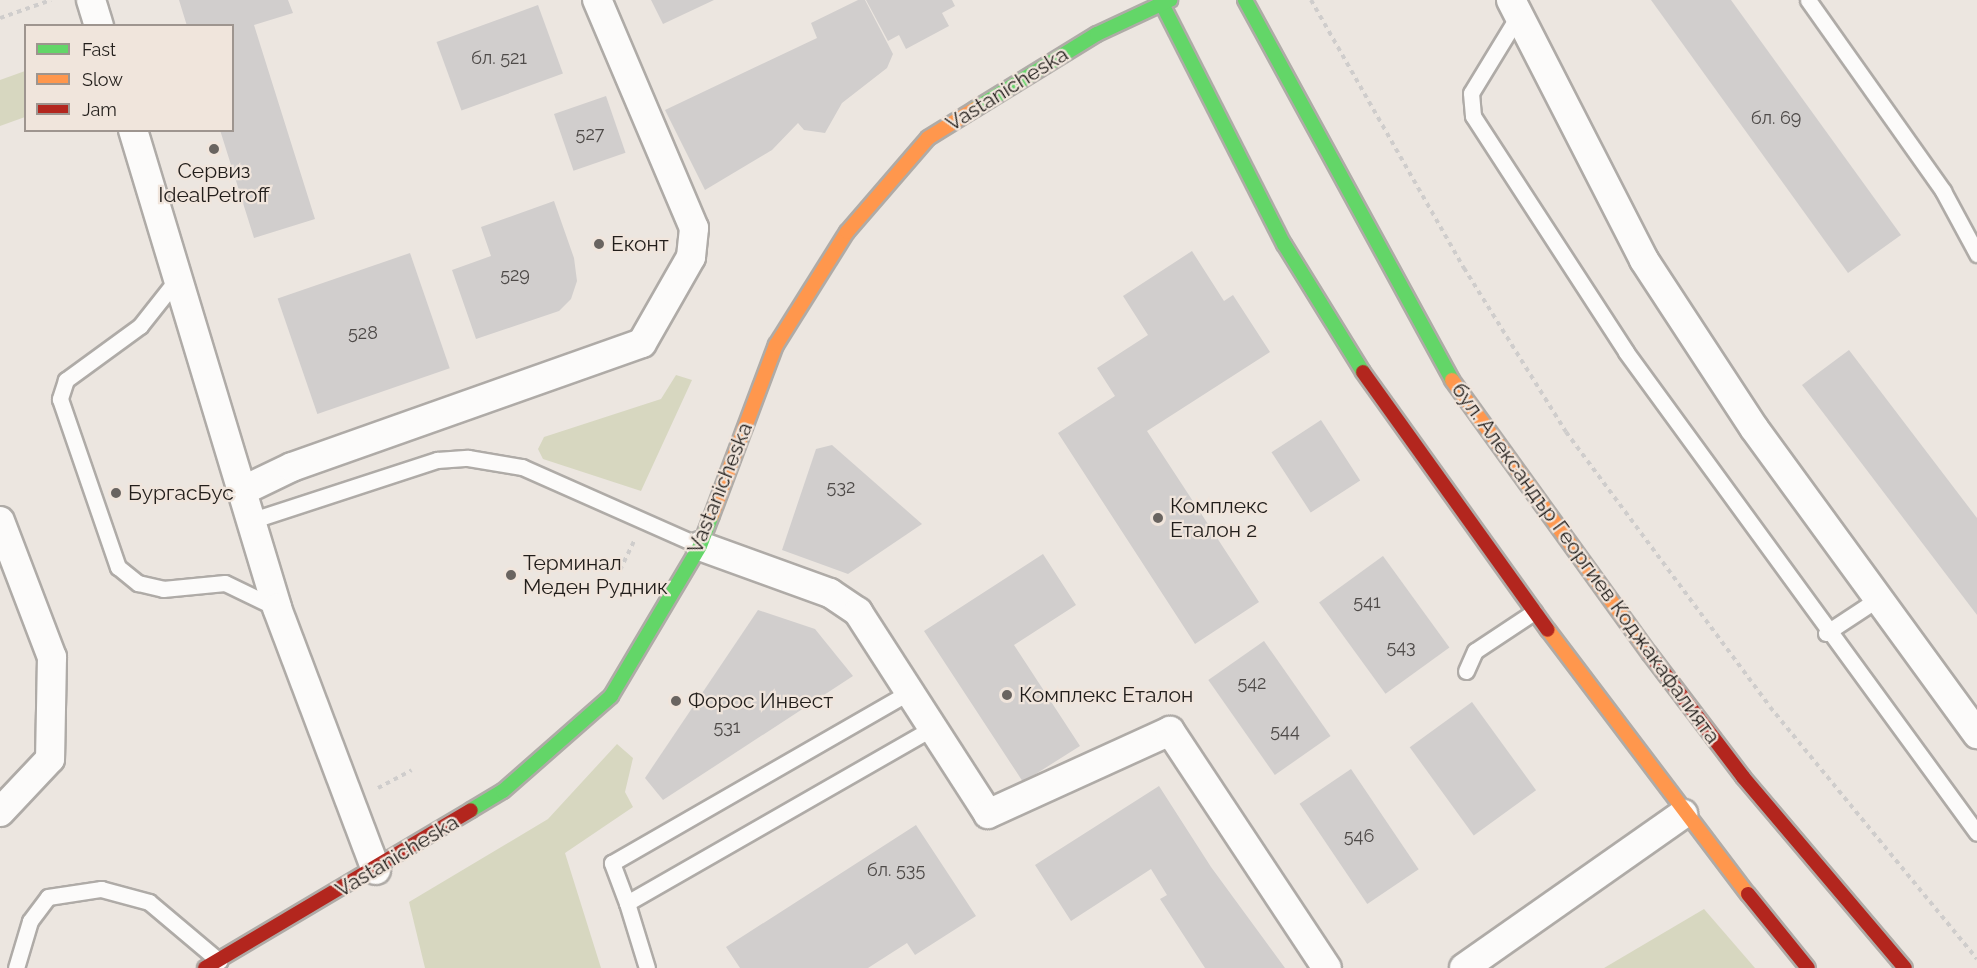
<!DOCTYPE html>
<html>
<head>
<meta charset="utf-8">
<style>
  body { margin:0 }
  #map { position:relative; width:1977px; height:968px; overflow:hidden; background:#ece6e0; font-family:Raleway,sans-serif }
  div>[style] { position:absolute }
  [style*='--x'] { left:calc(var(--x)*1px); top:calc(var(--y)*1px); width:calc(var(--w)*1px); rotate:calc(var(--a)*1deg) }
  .green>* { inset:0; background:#d7d7c0 }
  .building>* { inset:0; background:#d1cecd; transform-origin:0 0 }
  .path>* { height:4px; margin-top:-2px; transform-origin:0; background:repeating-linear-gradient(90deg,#cfcdcc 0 4.5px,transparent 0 9px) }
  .roads { filter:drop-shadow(2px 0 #afaba7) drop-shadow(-2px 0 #afaba7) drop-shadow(0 2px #afaba7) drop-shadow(0 -2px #afaba7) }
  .lane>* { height:15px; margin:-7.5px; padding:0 7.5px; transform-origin:7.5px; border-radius:7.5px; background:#fcfbfa }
  .street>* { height:28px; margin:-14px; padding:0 14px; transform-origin:14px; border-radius:14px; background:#fcfbfa }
  .fast>* { height:14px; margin:-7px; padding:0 7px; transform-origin:7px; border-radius:7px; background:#63d668 }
  .slow>* { height:14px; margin:-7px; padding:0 7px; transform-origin:7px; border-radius:7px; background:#ff974d }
  .jam>* { height:14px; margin:-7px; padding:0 7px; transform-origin:7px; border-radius:7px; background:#b3261e }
  .dots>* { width:16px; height:16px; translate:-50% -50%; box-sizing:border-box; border:3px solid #f0e5dc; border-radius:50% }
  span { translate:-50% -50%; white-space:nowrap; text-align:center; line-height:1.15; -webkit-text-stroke:4.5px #f0e5dc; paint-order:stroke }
  .number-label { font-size:18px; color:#4e4a48 }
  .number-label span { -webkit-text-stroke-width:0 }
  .street-label { font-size:21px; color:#221e1b }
  .poi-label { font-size:21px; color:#221e1b }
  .left { translate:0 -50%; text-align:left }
  .legend { position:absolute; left:24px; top:24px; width:210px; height:108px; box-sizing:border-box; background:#f0e5dc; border:2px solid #9e958f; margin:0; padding:8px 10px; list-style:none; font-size:18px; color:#221e1b }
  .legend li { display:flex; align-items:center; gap:12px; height:30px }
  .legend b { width:30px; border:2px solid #9e958f }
</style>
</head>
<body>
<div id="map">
  <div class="green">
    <i style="clip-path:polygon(25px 71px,25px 117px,0 126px,0 80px)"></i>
    <i style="clip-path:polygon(676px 375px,692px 380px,641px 491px,543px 459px,538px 449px,544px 437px,661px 399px)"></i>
    <i style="clip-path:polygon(617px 744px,633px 758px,625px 792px,633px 807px,565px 853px,601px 968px,425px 968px,409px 902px,548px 819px)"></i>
    <i style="clip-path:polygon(1704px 909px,1755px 968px,1604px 968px)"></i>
  </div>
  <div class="building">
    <i style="clip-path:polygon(179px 0,288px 0,293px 13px,254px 25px,315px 219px,254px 238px,220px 130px,232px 130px,232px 26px,187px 26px)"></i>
    <i style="clip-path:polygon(651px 0,714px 0,663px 24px)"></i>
    <i style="clip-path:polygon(858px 0,865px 0,893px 54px,887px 68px,842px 103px,825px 133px,804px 130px,798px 123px,772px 150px,705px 190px,665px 110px,817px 38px,811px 23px)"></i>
    <i style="clip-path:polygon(866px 0,952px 0,955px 6px,942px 13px,949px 26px,906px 49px,899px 35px,888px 41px)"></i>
    <i style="clip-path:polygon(1651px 0,1731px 0,1901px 235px,1848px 273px)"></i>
    <i style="left:538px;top:5px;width:73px;height:108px;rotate:70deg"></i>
    <i style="left:606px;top:96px;width:60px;height:55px;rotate:71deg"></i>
    <i style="clip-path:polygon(554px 201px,574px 258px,577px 281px,571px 299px,559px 311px,476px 339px,452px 270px,491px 256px,481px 227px)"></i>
    <i style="clip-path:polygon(1192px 251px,1224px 301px,1233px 295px,1270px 352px,1147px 431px,1259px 602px,1195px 644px,1058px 433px,1115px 396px,1097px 368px,1148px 335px,1123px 296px)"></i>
    <i style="left:410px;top:253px;width:122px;height:140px;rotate:71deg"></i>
    <i style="clip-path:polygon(1849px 350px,1977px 518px,1977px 615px,1802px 385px)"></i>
    <i style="left:1321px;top:420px;width:72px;height:59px;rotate:57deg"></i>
    <i style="clip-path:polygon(832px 445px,922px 524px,848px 574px,782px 550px,816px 449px)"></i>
    <i style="clip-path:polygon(1043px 554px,1076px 605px,1014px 645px,1080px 746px,1023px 782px,924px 631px)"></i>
    <i style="left:1383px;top:556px;width:113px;height:79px;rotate:54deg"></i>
    <i style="clip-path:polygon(758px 610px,815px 629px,853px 676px,663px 800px,645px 778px)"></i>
    <i style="left:1264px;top:641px;width:116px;height:68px;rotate:55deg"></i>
    <i style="left:1472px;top:702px;width:109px;height:77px;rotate:54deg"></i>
    <i style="left:1351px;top:769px;width:121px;height:62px;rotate:56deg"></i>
    <i style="clip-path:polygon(1159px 786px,1211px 867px,1285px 968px,1205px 968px,1160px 899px,1167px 895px,1151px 869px,1071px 921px,1035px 865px)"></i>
    <i style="clip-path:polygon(916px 825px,976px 916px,915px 955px,907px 943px,868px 968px,740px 968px,726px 947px)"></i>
  </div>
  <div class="path">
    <i style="--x:1311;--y:0;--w:309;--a:60.3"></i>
    <i style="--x:1464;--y:268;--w:193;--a:58.1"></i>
    <i style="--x:1566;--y:432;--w:342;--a:53.4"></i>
    <i style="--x:1770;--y:707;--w:326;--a:50.6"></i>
    <i style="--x:0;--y:18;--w:54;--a:-19.4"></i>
    <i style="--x:620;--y:570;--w:32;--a:-64"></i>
    <i style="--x:378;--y:788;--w:38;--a:-28"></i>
  </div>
  <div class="roads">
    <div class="lane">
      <i style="--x:1808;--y:0;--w:234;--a:54.7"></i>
      <i style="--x:1943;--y:191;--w:72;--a:61.6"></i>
      <i style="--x:1518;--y:16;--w:90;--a:121.4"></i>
      <i style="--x:1471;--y:93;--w:23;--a:85"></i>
      <i style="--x:1473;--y:116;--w:281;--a:57"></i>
      <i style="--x:1626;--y:352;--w:595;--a:53.88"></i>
      <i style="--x:178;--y:278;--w:61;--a:128.4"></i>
      <i style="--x:140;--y:326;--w:92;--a:143.9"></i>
      <i style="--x:66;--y:380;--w:20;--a:108"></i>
      <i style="--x:60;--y:399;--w:178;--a:71"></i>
      <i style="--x:118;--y:567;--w:26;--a:39"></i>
      <i style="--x:138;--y:583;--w:26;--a:13"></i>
      <i style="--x:163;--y:589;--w:62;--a:-5.5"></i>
      <i style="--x:225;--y:583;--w:58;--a:25.7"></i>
      <i style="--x:250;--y:521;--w:197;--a:-18.1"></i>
      <i style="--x:437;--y:460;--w:31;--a:-4"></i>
      <i style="--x:468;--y:458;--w:55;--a:9.5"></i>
      <i style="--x:522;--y:467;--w:195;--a:23.9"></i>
      <i style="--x:1826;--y:633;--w:60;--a:-33.4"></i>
      <i style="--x:1466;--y:671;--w:22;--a:-66"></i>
      <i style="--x:1475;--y:651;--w:71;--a:-33.5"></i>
      <i style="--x:627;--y:903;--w:43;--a:-110.6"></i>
      <i style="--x:612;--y:863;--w:343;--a:-29.9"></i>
      <i style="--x:16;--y:968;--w:49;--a:-73.4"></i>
      <i style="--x:30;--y:921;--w:30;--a:-53"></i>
      <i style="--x:48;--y:897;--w:54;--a:-8.6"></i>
      <i style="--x:101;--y:889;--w:50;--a:15.2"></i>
      <i style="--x:149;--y:902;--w:92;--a:40.1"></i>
      <i style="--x:647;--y:968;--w:68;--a:-107.1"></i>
      <i style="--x:627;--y:903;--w:352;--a:-29.8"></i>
    </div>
    <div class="street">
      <i style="--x:91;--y:0;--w:27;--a:73"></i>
      <i style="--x:1511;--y:0;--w:292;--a:62.9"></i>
      <i style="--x:1644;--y:260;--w:201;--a:56.8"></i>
      <i style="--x:1754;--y:428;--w:379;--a:53.9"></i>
      <i style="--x:133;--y:130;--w:499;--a:73.2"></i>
      <i style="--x:277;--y:608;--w:280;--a:69.3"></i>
      <i style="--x:242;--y:491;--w:55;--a:-25.6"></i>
      <i style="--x:292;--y:467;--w:371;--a:-19.5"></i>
      <i style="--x:642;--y:343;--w:99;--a:-60.3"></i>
      <i style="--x:691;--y:257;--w:29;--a:-84"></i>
      <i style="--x:694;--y:228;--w:248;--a:-113"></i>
      <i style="--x:0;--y:521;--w:146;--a:69.1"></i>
      <i style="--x:52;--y:657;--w:102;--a:91.1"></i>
      <i style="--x:50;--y:759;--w:73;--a:133.3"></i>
      <i style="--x:700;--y:546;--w:138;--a:19.9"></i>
      <i style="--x:830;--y:593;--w:34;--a:34"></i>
      <i style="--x:858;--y:612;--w:240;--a:57.2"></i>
      <i style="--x:988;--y:814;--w:200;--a:-24.5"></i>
      <i style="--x:1170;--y:731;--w:284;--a:56.5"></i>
      <i style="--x:1464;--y:968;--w:268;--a:-35.1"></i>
    </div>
    <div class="fast">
      <i style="--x:1160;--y:0;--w:274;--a:63.1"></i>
      <i style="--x:1284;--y:244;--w:150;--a:58.3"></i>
      <i style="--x:1245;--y:0;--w:433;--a:61.4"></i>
      <i style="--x:975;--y:109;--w:143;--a:-31.6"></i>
      <i style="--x:1097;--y:34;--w:81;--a:-25"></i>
      <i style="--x:471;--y:810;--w:37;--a:-31"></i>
      <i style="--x:503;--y:791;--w:144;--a:-41.3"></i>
      <i style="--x:611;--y:696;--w:174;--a:-59.3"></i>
      <i style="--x:700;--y:546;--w:33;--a:-69"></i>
    </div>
    <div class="slow">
      <i style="--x:1452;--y:380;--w:337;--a:54.2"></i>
      <i style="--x:712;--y:515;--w:182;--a:-69.4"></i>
      <i style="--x:776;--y:345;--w:133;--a:-57.9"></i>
      <i style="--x:847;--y:232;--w:124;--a:-49.2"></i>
      <i style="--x:928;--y:138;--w:55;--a:-31.7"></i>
      <i style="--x:1548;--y:630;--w:331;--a:52.9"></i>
    </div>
    <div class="jam">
      <i style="--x:1363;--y:372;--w:317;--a:54.4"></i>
      <i style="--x:1649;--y:653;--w:156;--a:52.8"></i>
      <i style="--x:1743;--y:777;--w:250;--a:49.7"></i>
      <i style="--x:1748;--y:894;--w:95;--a:51"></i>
      <i style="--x:205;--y:968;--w:309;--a:-30.7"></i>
    </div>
  </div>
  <div class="dots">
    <i style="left:214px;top:149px;background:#696460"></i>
    <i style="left:599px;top:244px;background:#696460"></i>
    <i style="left:116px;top:493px;background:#696460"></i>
    <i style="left:1158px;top:518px;background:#696460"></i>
    <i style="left:511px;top:575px;background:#696460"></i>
    <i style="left:1007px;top:695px;background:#696460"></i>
    <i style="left:676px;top:701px;background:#696460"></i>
  </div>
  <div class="number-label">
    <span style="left:499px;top:58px">бл. 521</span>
    <span style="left:1776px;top:118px">бл. 69</span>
    <span style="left:590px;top:134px">527</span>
    <span style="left:515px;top:275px">529</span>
    <span style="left:363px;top:333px">528</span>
    <span style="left:841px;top:487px">532</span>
    <span style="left:1367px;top:602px">541</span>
    <span style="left:1401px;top:647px">543</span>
    <span style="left:1252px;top:683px">542</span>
    <span style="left:727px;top:727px">531</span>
    <span style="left:1285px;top:731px">544</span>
    <span style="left:1359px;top:836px">546</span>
    <span style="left:896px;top:870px">бл. 535</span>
  </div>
  <div class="street-label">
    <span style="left:1007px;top:89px;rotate:-32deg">Vastanicheska</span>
    <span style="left:720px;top:488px;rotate:-68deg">Vastanicheska</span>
    <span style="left:1586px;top:563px;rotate:54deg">бул. Александър Георгиев Коджакафалията</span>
    <span style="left:397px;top:856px;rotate:-31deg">Vastanicheska</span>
  </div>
  <div class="poi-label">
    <span style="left:214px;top:183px">Сервиз<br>IdealPetroff</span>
    <span class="left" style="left:611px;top:244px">Еконт</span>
    <span class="left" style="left:128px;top:493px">БургасБус</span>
    <span class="left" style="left:1170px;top:518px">Комплекс<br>Еталон 2</span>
    <span class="left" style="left:523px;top:575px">Терминал<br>Меден Рудник</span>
    <span class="left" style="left:1019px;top:695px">Комплекс Еталон</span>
    <span class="left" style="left:688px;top:701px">Форос Инвест</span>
  </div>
  <ul class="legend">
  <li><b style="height:8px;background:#63d668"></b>Fast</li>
  <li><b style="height:8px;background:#ff974d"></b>Slow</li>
  <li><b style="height:8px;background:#b3261e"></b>Jam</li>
  </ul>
</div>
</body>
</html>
